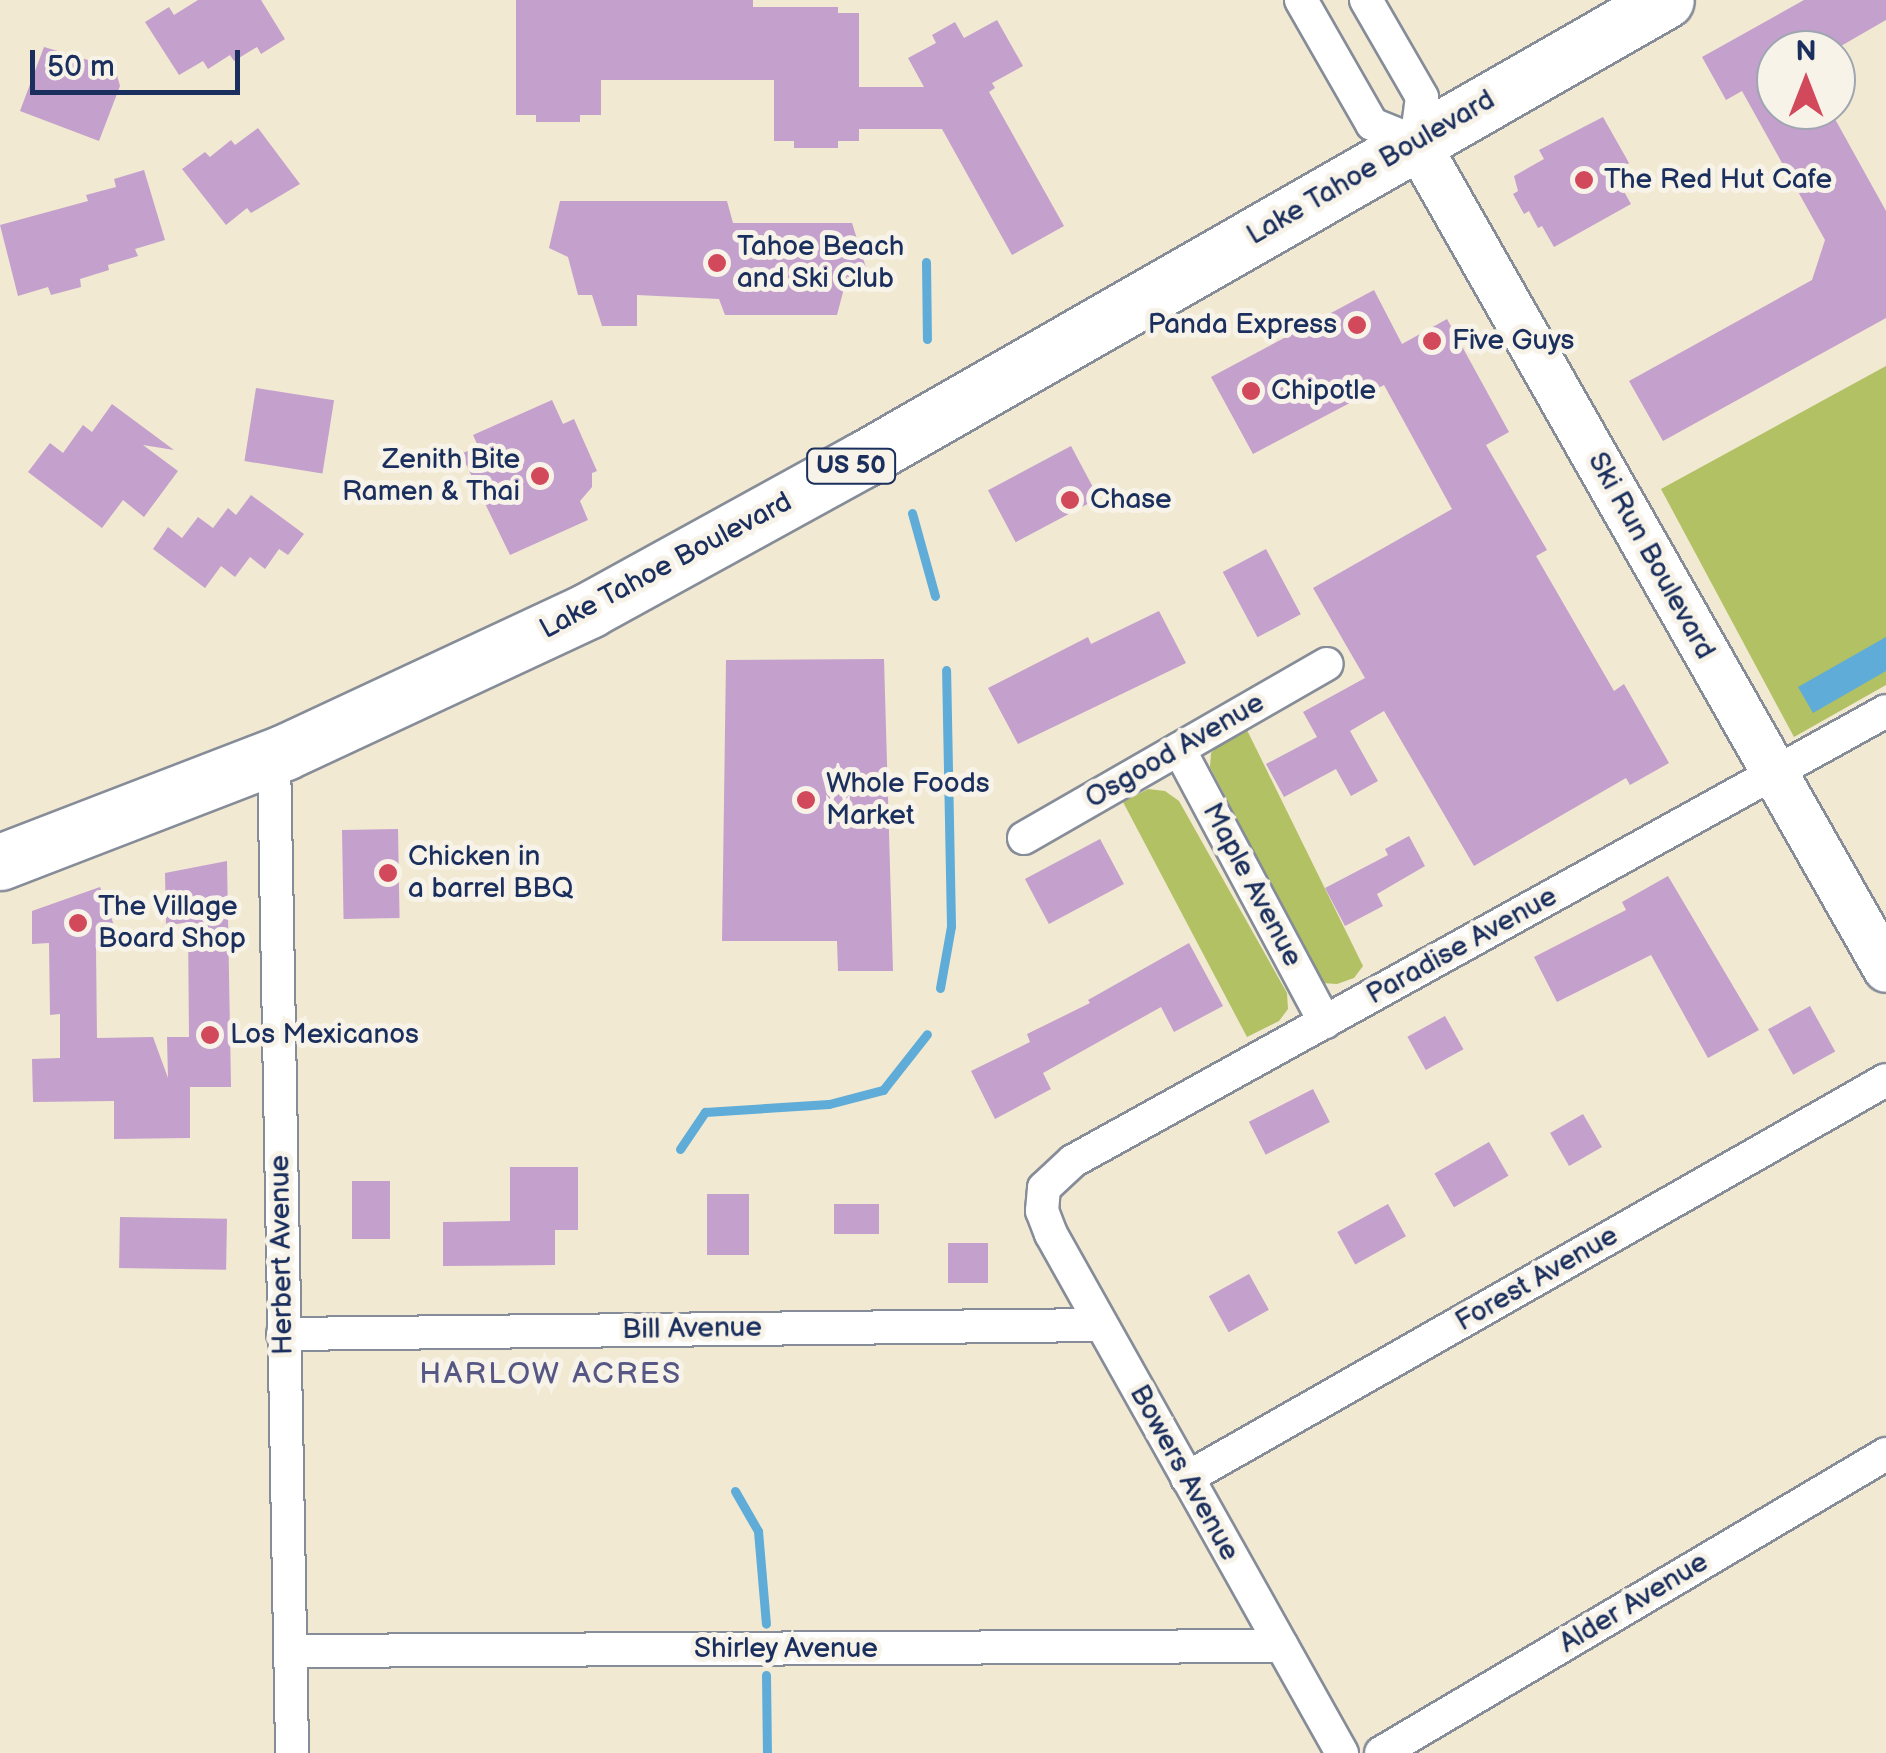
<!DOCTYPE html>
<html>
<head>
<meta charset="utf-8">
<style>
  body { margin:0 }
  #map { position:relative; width:1886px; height:1753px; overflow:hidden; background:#f1e9d2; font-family:"Balsamiq Sans",sans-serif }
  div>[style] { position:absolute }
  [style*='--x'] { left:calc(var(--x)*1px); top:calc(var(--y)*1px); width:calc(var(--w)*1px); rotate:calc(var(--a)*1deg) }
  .green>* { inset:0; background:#b1c164 }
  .water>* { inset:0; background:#5facd8 }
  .stream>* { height:9px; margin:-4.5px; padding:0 4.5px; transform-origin:4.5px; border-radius:4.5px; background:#5facd8 }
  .building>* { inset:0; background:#c4a0cc; transform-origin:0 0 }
  .roads { filter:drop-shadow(2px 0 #868c98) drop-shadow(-2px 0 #868c98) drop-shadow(0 2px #868c98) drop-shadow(0 -2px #868c98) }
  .street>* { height:32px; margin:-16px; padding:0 16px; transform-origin:16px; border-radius:16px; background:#fff }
  .secondary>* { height:45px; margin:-22.5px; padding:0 22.5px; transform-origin:22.5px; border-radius:22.5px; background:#fff }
  .highway>* { height:55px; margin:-27.5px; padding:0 27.5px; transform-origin:27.5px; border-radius:27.5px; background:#fff }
  .dots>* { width:28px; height:28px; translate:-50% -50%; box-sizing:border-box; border:5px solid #f7f3e8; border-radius:50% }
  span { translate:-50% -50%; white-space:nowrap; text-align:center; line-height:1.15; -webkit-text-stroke:10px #f7f3e8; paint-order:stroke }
  .shield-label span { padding:2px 8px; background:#f7f3e8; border:2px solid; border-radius:8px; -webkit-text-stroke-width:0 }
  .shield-label { font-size:25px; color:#1b2f5e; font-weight:700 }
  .street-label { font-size:28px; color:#1b2f5e }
  .poi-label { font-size:28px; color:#1b2f5e }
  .left { translate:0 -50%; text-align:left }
  .right { translate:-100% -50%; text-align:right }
  .neighbourhood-label { font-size:30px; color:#565784; letter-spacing:2.5px }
  .north { position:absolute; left:1756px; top:30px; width:100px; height:100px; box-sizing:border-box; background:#f7f3e8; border:2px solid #9fa5b1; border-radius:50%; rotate:0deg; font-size:28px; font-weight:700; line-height:40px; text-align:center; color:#1b2f5e }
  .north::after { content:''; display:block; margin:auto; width:35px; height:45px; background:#d1495b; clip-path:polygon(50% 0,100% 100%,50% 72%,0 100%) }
  .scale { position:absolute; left:30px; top:50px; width:210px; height:45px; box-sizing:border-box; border:5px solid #1b2f5e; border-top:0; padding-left:12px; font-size:30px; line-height:35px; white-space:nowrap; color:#1b2f5e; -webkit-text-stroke:8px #f7f3e8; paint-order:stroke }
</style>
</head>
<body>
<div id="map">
  <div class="green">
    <i style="clip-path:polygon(1886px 366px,1886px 685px,1794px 737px,1661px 489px)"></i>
    <i style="clip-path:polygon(1246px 728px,1363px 966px,1354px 978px,1337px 984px,1322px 983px,1210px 767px,1211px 753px,1233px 731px)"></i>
    <i style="clip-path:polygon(1148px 789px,1165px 791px,1179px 801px,1287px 993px,1288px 1009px,1279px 1021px,1247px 1037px,1123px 802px)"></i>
  </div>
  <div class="water">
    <i style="clip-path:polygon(1886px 637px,1886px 671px,1813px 713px,1798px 687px)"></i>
  </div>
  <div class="stream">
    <i style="--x:926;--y:262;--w:77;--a:89.3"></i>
    <i style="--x:912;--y:513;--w:86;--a:74.5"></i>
    <i style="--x:940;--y:988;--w:63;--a:-79.9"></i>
    <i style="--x:951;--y:926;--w:256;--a:-91.1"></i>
    <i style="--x:680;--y:1149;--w:45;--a:-56"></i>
    <i style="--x:705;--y:1112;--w:124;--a:-3.7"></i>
    <i style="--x:829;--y:1104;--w:56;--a:-14.5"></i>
    <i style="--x:883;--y:1090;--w:71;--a:-51.8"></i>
    <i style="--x:735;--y:1491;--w:46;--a:60.1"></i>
    <i style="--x:758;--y:1531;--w:93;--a:85.1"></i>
    <i style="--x:766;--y:1675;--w:78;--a:89.3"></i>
  </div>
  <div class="building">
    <i style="clip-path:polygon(198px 0,261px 0,285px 39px,261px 54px,257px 47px,234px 61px,230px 55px,208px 69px,203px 61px,179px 75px,145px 22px,169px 7px,174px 15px)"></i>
    <i style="clip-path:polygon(516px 0,753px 0,753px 7px,838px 7px,838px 13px,859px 13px,859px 87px,924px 87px,908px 58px,936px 43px,932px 35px,955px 22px,964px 38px,997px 20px,1023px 66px,992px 83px,995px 88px,989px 92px,1064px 226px,1012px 255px,942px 129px,859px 129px,859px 141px,838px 141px,838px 148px,794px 148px,794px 141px,774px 141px,774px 80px,601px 80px,601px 115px,580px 115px,580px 122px,536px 122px,536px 115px,516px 115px)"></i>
    <i style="clip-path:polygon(1804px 0,1886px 0,1886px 20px,1834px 50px,1776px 50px,1776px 110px,1830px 110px,1886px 211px,1886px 318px,1663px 441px,1629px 381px,1812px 280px,1825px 240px,1742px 91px,1726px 100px,1702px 57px)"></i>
    <i style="clip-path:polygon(44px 47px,115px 68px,120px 86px,99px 141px,20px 111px)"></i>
    <i style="clip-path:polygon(1603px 117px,1629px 163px,1613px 172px,1631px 204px,1554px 247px,1542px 226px,1538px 228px,1529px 211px,1524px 214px,1513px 194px,1518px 191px,1514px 176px,1544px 159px,1539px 150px)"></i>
    <i style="clip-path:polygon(258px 128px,300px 184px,251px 213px,247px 208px,226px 225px,182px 169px,205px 152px,210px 157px,231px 140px,235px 145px)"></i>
    <i style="clip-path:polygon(144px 170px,165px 240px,135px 249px,138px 256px,108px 265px,109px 270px,80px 279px,81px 287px,51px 295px,48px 287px,18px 296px,0 225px,88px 201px,86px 195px,116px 187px,114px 179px)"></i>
    <i style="clip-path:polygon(560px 201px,727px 201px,733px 223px,852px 223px,869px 277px,847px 277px,837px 315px,725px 315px,719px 299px,637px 295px,637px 326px,602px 326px,592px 295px,578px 295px,568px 257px,549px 248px)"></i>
    <i style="clip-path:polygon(1374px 290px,1402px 344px,1447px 319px,1509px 432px,1486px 445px,1547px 550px,1536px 556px,1614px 691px,1624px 684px,1669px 763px,1630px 785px,1626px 778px,1474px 866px,1384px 711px,1350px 731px,1378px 781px,1351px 796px,1336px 769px,1284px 797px,1266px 764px,1317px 737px,1303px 712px,1365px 678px,1313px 588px,1452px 509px,1384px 385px,1253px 454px,1211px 377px)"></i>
    <i style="left:256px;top:388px;width:79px;height:74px;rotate:9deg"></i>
    <i style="clip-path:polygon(552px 400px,563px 424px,574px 419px,597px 471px,592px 473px,592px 487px,580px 501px,588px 520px,510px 555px,461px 454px,478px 446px,473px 435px)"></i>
    <i style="clip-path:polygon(112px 404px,174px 450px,143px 445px,178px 471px,144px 517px,123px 500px,102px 528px,28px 472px,50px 443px,63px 453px,83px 425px,92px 432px)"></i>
    <i style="left:1071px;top:446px;width:59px;height:94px;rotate:62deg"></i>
    <i style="clip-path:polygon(251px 495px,304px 534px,288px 555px,279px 549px,265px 569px,250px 557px,235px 577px,221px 566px,205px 588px,153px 549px,168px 527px,182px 538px,198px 517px,213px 528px,228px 508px,236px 515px)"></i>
    <i style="left:1266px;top:549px;width:74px;height:49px;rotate:62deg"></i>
    <i style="clip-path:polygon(1159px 611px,1186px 663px,1018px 744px,988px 688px,1088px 637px,1091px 644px)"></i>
    <i style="clip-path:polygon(884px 659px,893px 971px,838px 971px,837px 941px,722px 941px,726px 660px)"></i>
    <i style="left:398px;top:829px;width:89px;height:56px;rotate:89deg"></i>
    <i style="clip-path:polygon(1409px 836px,1425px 866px,1377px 894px,1383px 906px,1345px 926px,1325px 888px,1388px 855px,1385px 849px)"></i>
    <i style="left:1100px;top:839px;width:51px;height:85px;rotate:62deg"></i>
    <i style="clip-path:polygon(227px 861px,231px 1087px,190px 1087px,190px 1138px,114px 1139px,114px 1101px,33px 1102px,32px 1059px,60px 1058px,60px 1014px,50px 1015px,49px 943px,32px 944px,32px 911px,100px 887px,122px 947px,96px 948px,97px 1038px,153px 1037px,168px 1078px,167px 1037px,189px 1037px,188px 922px,166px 926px,165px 873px)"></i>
    <i style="clip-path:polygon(1668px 876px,1759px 1030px,1708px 1058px,1651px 955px,1557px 1002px,1534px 957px,1626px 910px,1622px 902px)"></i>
    <i style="clip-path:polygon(1189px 943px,1223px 1006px,1174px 1032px,1161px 1007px,1043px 1073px,1051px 1089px,995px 1119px,971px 1071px,1030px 1042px,1027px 1034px,1090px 1003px,1088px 1000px)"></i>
    <i style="left:1810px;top:1006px;width:52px;height:48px;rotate:61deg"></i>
    <i style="left:1445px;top:1016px;width:38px;height:43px;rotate:61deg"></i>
    <i style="left:1313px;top:1089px;width:37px;height:72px;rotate:63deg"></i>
    <i style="left:1583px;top:1114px;width:38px;height:38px;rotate:60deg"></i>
    <i style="left:1489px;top:1142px;width:39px;height:63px;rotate:60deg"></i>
    <i style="clip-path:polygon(510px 1167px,578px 1167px,578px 1230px,555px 1230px,555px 1265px,443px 1266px,443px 1222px,510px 1221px)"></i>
    <i style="left:352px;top:1181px;width:38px;height:58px"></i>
    <i style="left:707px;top:1194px;width:42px;height:61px"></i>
    <i style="left:879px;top:1204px;width:30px;height:45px;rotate:90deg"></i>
    <i style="left:1388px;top:1204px;width:37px;height:58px;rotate:61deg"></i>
    <i style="left:120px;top:1217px;width:107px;height:51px;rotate:1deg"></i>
    <i style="left:948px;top:1243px;width:40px;height:40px"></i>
    <i style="left:1249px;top:1274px;width:41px;height:46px;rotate:61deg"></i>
  </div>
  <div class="roads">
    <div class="street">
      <i style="--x:1301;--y:0;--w:143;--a:60.2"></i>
      <i style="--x:1372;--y:124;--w:48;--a:22.2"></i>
      <i style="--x:1416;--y:142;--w:45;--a:-82.4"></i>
      <i style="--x:1422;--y:97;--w:112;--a:-120"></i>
      <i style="--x:1179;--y:749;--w:310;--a:61.9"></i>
      <i style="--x:274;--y:757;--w:996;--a:88.96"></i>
      <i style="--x:1024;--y:838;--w:349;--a:-29.9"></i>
      <i style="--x:283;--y:1334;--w:818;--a:-0.63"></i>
      <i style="--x:1187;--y:1478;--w:804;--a:-29.66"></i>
      <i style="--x:291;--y:1651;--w:991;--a:-0.29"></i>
      <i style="--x:1342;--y:1753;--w:595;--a:-119.28"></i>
      <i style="--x:1051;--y:1234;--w:25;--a:-111"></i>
      <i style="--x:1042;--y:1211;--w:23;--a:-85"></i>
      <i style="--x:1044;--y:1188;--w:40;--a:-43"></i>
      <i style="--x:1073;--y:1161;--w:929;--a:-28.96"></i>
      <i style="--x:1381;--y:1753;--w:587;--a:-30.63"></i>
    </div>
    <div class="secondary">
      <i style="--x:1416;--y:142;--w:951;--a:60.39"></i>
    </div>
    <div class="highway">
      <i style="--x:0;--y:862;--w:305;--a:-21.1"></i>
      <i style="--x:285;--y:752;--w:336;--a:-25"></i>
      <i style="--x:589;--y:610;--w:311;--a:-28.8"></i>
      <i style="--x:862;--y:460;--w:926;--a:-29.78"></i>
    </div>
  </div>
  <div class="dots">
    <i style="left:1584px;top:180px;background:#d1495b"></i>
    <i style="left:717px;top:263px;background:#d1495b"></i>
    <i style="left:1357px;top:325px;background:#d1495b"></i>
    <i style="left:1432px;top:341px;background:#d1495b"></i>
    <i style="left:1251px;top:391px;background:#d1495b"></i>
    <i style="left:540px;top:476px;background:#d1495b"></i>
    <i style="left:1070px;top:500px;background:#d1495b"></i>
    <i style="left:806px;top:800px;background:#d1495b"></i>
    <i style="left:388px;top:873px;background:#d1495b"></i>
    <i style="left:78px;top:923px;background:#d1495b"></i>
    <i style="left:210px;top:1035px;background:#d1495b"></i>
  </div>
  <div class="shield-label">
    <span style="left:851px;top:466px">US 50</span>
  </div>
  <div class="street-label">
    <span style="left:1371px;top:168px;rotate:-30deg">Lake Tahoe Boulevard</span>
    <span style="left:1651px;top:556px;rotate:61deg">Ski Run Boulevard</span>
    <span style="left:666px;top:566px;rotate:-28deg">Lake Tahoe Boulevard</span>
    <span style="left:1175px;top:751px;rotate:-30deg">Osgood Avenue</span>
    <span style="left:1252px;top:885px;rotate:62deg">Maple Avenue</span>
    <span style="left:1462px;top:946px;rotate:-29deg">Paradise Avenue</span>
    <span style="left:282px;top:1255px;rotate:-91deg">Herbert Avenue</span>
    <span style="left:1537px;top:1279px;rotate:-30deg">Forest Avenue</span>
    <span style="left:692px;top:1329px;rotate:-1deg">Bill Avenue</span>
    <span style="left:1184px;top:1473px;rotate:61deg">Bowers Avenue</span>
    <span style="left:1634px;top:1603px;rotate:-31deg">Alder Avenue</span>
    <span style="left:786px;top:1649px">Shirley Avenue</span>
  </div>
  <div class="poi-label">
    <span class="left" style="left:1604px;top:180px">The Red Hut Cafe</span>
    <span class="left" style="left:737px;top:263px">Tahoe Beach<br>and Ski Club</span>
    <span class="right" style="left:1337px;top:325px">Panda Express</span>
    <span class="left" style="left:1452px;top:341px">Five Guys</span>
    <span class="left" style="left:1271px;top:391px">Chipotle</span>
    <span class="right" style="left:520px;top:476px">Zenith Bite<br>Ramen &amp; Thai</span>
    <span class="left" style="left:1090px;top:500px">Chase</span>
    <span class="left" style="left:826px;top:800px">Whole Foods<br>Market</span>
    <span class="left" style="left:408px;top:873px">Chicken in<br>a barrel BBQ</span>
    <span class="left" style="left:98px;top:923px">The Village<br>Board Shop</span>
    <span class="left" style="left:230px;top:1035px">Los Mexicanos</span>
  </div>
  <div class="neighbourhood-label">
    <span style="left:551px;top:1374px">HARLOW ACRES</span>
  </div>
  <div class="north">N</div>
  <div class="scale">50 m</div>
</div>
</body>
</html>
